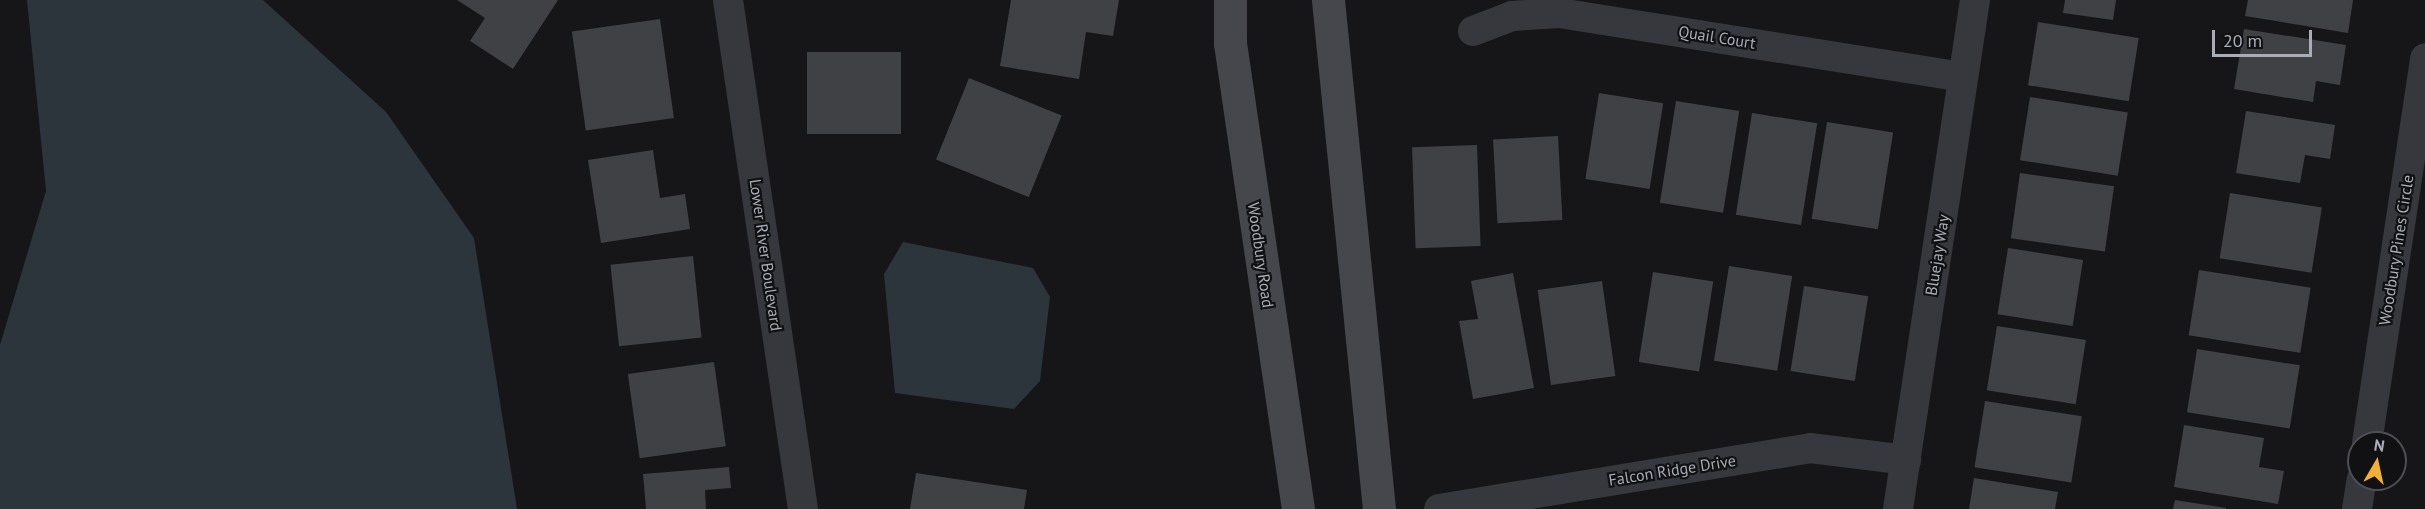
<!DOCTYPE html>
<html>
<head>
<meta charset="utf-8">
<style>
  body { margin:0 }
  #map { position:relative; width:2425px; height:509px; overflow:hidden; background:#161618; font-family:"PT Sans",sans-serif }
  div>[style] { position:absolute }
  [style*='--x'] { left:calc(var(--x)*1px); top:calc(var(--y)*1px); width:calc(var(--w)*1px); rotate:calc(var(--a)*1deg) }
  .water>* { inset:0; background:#2c353c }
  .building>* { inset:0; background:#404145; transform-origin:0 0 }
  .street>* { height:30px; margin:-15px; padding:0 15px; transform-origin:15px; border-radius:15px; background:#37383d }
  .secondary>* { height:33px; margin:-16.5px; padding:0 16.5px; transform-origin:16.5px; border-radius:16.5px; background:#45474d }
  span { translate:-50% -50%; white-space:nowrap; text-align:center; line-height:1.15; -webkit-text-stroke:4.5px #111113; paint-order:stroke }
  .street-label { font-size:16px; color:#a8adb8 }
  .north { position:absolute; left:2347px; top:431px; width:60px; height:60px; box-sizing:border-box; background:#111113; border:2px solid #4d4f55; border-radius:50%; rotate:9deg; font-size:16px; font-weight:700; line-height:24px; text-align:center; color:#a8adb8 }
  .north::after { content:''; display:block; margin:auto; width:21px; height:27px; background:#f2b134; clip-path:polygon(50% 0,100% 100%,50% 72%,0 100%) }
  .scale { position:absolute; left:2212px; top:30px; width:100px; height:27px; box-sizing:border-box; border:3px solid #a8adb8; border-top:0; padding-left:8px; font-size:18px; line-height:21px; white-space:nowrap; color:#a8adb8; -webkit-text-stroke:4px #111113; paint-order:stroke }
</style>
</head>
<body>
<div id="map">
  <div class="water">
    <i style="clip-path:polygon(27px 0,263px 0,386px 112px,474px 238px,517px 509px,0 509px,0 345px,46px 191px)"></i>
    <i style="clip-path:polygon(903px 242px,1033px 268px,1050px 297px,1040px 381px,1014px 409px,895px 393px,884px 274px)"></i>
  </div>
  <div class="building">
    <i style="clip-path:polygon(457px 0,558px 0,513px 69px,470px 41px,485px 18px)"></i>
    <i style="clip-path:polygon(1011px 0,1119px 0,1113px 36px,1086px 32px,1079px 79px,1000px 66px)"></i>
    <i style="clip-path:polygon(2065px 0,2116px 0,2113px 20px,2063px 13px)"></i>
    <i style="clip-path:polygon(2248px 0,2353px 0,2348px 33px,2245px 16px)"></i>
    <i style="left:660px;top:19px;width:100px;height:89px;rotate:82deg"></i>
    <i style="left:2038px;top:22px;width:102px;height:64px;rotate:9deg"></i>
    <i style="clip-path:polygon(2244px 29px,2346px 45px,2340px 85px,2316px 81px,2313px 102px,2234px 89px)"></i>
    <i style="left:807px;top:52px;width:94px;height:82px"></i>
    <i style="left:969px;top:78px;width:100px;height:88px;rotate:22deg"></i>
    <i style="left:1599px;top:93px;width:65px;height:87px;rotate:9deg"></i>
    <i style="left:2030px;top:97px;width:99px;height:64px;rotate:9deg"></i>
    <i style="left:1676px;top:101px;width:64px;height:103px;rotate:9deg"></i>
    <i style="clip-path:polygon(2246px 111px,2335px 125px,2330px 159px,2305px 155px,2300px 183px,2236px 173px)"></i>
    <i style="left:1752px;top:113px;width:66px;height:103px;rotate:9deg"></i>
    <i style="left:1827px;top:122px;width:67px;height:98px;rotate:9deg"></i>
    <i style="left:1558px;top:136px;width:84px;height:65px;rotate:87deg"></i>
    <i style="left:1477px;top:145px;width:101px;height:65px;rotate:88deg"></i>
    <i style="clip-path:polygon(653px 150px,660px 198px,685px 194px,690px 229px,601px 243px,588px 160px)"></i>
    <i style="left:2020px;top:173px;width:95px;height:66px;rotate:8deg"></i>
    <i style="left:2230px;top:193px;width:93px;height:66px;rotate:9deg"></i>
    <i style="left:2008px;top:248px;width:76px;height:67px;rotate:9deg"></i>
    <i style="left:693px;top:256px;width:82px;height:83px;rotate:84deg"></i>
    <i style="left:1729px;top:266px;width:64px;height:96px;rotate:9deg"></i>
    <i style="left:2199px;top:270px;width:113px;height:66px;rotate:9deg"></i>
    <i style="left:1653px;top:272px;width:61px;height:91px;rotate:9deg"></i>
    <i style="clip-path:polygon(1513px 273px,1534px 388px,1473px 399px,1459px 321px,1478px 319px,1471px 281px)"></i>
    <i style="left:1602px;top:281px;width:96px;height:65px;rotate:82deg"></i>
    <i style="left:1804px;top:286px;width:65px;height:86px;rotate:9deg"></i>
    <i style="left:1997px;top:326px;width:90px;height:65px;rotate:9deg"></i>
    <i style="left:2197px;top:349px;width:104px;height:64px;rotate:9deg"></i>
    <i style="left:714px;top:362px;width:85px;height:87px;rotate:82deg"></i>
    <i style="left:1985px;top:401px;width:98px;height:67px;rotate:9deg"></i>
    <i style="clip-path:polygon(2184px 425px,2264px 438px,2259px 467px,2284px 471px,2278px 504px,2174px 487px)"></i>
    <i style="clip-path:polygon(729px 467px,731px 488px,705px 490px,706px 509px,646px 509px,643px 474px)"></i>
    <i style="clip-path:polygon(916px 473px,1027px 490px,1024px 509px,910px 509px)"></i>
    <i style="clip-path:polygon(1974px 478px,2058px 492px,2055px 509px,1969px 509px)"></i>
    <i style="clip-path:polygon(2175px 500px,2226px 508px,2226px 509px,2173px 509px)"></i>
  </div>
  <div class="street">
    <i style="--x:728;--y:0;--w:514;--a:81.62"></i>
    <i style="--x:1473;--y:31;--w:42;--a:-21"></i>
    <i style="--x:1512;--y:16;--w:47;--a:-3.7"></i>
    <i style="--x:1559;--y:13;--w:409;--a:9"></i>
    <i style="--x:2367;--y:443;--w:389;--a:-81.4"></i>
    <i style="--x:1439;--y:509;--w:376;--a:-9.3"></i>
    <i style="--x:1810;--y:448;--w:97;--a:7.1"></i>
    <i style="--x:1898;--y:509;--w:515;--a:-81.4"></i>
    <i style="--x:2357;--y:509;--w:30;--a:-81"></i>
  </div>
  <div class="secondary">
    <i style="--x:1230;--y:0;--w:43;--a:90"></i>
    <i style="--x:1230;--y:43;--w:471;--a:81.7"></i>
    <i style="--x:1328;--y:0;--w:512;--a:84.28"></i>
  </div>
  <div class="street-label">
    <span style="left:1717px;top:37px;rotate:9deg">Quail Court</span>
    <span style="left:2396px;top:250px;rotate:-81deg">Woodbury Pines Circle</span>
    <span style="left:766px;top:255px;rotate:82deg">Lower River Boulevard</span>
    <span style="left:1261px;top:255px;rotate:82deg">Woodbury Road</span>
    <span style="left:1937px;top:255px;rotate:-81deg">Bluejay Way</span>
    <span style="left:1672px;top:470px;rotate:-9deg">Falcon Ridge Drive</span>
  </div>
  <div class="north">N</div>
  <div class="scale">20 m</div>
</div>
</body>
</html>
